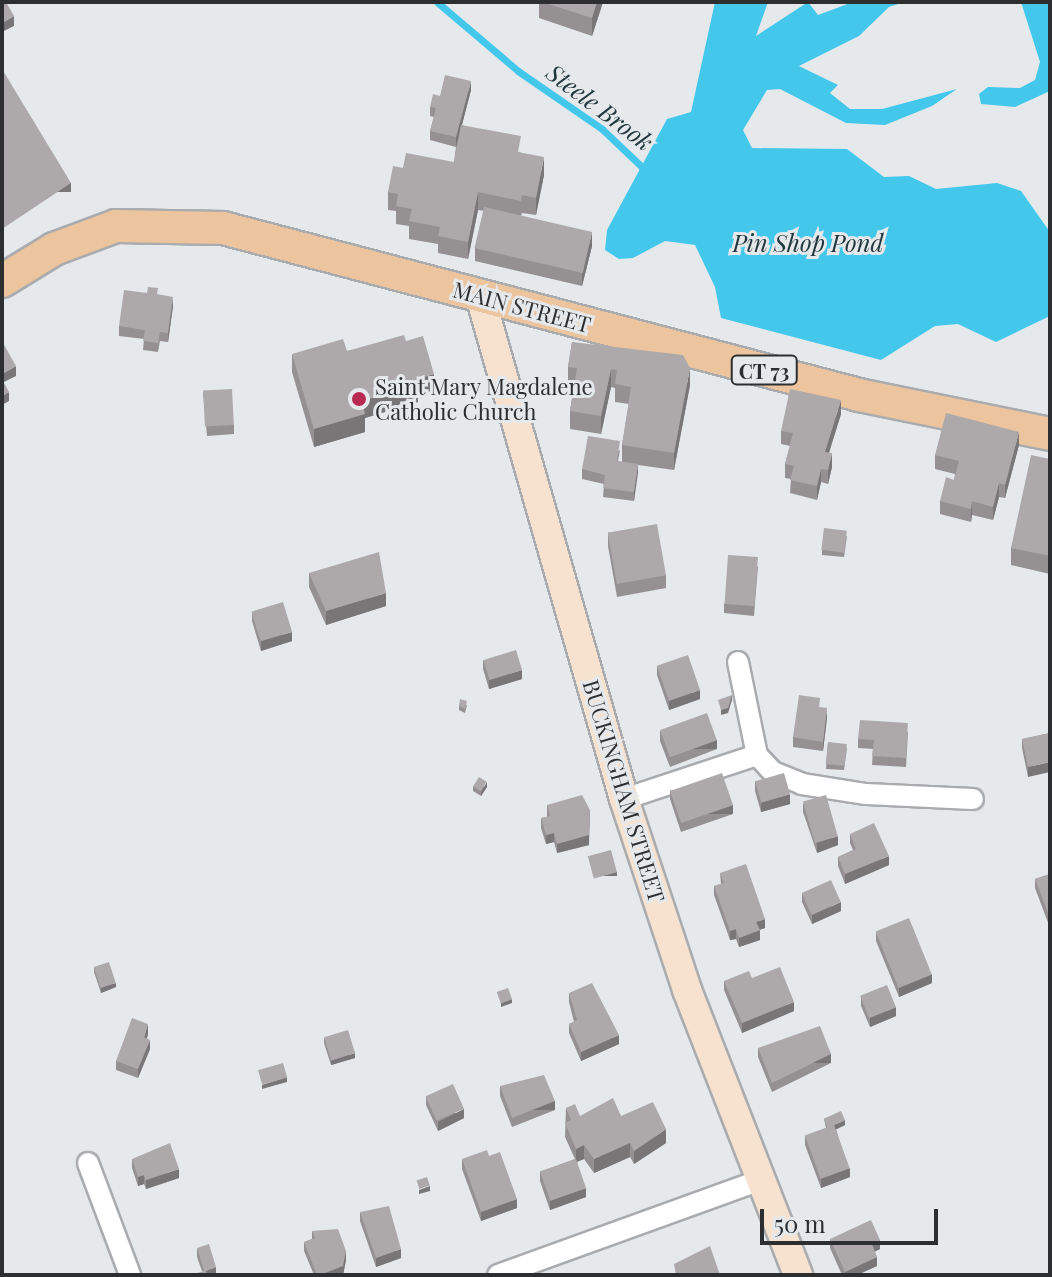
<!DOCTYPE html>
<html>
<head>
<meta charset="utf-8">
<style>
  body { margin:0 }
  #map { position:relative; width:1052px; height:1277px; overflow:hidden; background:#e6e9ec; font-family:"Playfair Display",serif }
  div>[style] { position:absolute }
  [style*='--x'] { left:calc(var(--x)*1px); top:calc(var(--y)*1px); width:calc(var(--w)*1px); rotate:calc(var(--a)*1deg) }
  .water>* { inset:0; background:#43c8ec }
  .stream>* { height:7px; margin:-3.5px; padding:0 3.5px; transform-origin:3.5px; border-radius:3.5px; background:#43c8ec }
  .roads { filter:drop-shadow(2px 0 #a9abaf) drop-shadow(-2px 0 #a9abaf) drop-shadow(0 2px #a9abaf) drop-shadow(0 -2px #a9abaf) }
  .minor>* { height:20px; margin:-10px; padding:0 10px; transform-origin:10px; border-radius:10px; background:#fff }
  .secondary>* { height:28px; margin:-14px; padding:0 14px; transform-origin:14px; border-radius:14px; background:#f6e2ce }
  .primary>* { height:32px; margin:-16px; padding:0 16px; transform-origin:16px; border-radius:16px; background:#ecc49d }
  .wall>* { inset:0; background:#959193 }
  .shaded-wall>* { inset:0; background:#797678; transform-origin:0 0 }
  .building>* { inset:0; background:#ada9ab; transform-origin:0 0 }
  .dots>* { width:22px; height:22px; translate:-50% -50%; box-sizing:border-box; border:4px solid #e6e9ec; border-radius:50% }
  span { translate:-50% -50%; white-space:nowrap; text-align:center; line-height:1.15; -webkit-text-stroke:6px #e6e9ec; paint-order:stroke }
  .shield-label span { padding:2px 6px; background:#e6e9ec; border:2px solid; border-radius:6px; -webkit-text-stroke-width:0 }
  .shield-label { font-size:20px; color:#2d2e30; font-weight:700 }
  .street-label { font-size:22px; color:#2d2e30 }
  .poi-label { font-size:22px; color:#2d2e30 }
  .left { translate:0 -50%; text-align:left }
  .water-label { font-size:24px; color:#21373e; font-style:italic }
  .frame { position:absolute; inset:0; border:4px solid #2d2e30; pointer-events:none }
  .scale { position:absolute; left:760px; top:1209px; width:178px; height:36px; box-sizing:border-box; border:4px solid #2d2e30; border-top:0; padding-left:10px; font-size:24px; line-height:28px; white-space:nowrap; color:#2d2e30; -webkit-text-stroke:6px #e6e9ec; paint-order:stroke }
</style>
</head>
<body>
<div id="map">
  <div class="water">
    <i style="clip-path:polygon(715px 2px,768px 2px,756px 36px,808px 2px,818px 15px,853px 2px,904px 2px,889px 7px,859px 36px,799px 66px,838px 85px,830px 93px,850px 109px,882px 109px,957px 89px,932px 106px,885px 125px,846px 123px,780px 89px,767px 90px,743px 130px,752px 148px,847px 149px,884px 177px,909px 176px,936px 189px,997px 183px,1021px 191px,1050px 232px,1050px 316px,996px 342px,958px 324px,935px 326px,881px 360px,721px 318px,715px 287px,695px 245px,665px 241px,633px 258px,619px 259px,605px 250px,607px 230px,667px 119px,691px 112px)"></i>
    <i style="clip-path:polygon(1021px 2px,1050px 2px,1050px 91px,1015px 107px,981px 104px,979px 94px,988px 87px,1020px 88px,1035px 80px,1040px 62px)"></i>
  </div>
  <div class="stream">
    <i style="--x:437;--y:2;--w:106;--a:40.4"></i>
    <i style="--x:518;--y:71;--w:102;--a:34.6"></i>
    <i style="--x:602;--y:129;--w:55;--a:43.5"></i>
    <i style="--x:642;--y:167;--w:8;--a:0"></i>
  </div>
  <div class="roads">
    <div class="minor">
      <i style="--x:738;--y:662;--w:95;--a:78.5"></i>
      <i style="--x:757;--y:755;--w:23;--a:47"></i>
      <i style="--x:773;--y:772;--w:31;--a:22"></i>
      <i style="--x:802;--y:784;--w:65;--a:8.9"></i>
      <i style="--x:866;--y:794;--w:107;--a:2.7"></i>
      <i style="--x:624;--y:799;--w:140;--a:-18.3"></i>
      <i style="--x:88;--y:1163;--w:120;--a:69.4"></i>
      <i style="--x:498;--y:1275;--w:280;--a:-19.9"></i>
    </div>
    <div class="secondary">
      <i style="--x:480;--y:296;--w:523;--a:74.02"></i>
      <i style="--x:624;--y:799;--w:201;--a:71.7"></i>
      <i style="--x:687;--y:990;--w:306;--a:68.7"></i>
    </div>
    <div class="primary">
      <i style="--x:2;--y:281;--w:61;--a:-31.6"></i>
      <i style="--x:54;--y:249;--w:66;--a:-20.4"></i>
      <i style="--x:116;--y:226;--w:107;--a:1.1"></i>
      <i style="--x:223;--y:228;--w:658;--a:14.71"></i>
      <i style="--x:859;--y:395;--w:195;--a:11.5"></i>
    </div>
  </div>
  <div class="wall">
    <i style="clip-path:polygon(539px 2px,603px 2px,592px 36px,539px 18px)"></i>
    <i style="clip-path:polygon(471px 90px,462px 125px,521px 153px,544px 175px,536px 215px,522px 213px,521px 216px,592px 246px,582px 286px,475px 261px,475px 248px,484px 211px,478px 210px,468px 259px,438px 253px,438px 244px,409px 239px,409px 226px,396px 224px,396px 211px,388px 210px,388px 192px,403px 168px,454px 162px,456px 147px,430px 140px,430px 131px,434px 117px,430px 116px,430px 107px,440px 96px)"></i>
    <i style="clip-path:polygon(158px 295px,173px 306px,168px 342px,160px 341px,158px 352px,143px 350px,144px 339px,119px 336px,119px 326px)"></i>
    <i style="clip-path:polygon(406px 341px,434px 391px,418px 396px,418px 402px,365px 418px,365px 432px,314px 447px,292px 372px,292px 354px,347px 351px)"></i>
    <i style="clip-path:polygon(572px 342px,690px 385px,674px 470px,638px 465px,634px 501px,603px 497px,604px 484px,582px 479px,582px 469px,620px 450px,618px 461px,622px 462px,622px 445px,629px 404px,615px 402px,615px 388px,611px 387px,601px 434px,570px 429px,570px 411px,574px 385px,568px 384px,568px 367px)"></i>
    <i style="clip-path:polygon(203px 392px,234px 425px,234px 434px,207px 436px)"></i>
    <i style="clip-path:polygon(841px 414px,829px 453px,832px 467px,828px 484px,821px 482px,817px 500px,790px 493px,791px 479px,785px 478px,785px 464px,790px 446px,781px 444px,781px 431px)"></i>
    <i style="clip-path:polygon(1019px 445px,1005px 498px,999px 497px,993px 520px,972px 515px,971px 522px,940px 514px,940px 501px,954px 480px,955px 474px,935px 469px,935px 455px)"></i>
    <i style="clip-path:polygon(1050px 459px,1050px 574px,1011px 565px,1011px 548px)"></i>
    <i style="clip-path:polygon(608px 532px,666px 575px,666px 588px,617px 597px,608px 546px)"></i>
    <i style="clip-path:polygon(847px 536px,844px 557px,822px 555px,822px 550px)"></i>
    <i style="clip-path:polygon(758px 566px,754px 616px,724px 613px,724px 604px)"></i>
    <i style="clip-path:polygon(309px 573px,386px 606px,326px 625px,309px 587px)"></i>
    <i style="clip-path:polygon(252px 612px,292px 641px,261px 651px,252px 621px)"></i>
    <i style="clip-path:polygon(483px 660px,522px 679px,489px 689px,483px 669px)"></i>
    <i style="clip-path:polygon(657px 666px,700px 699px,669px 710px,657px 675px)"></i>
    <i style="clip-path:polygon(467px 705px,465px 713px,459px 710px,459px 706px)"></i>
    <i style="clip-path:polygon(820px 707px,827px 718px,823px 751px,793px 747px,793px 737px)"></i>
    <i style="clip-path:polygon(660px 731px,717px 749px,670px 767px,660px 741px)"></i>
    <i style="clip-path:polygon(908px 732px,906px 767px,872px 765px,873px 749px,858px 748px,858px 739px)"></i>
    <i style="clip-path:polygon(1050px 733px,1028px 777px,1022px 748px,1022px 739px)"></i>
    <i style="clip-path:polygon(828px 742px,847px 748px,844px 770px,826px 769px)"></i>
    <i style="clip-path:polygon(755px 781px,790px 804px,761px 812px,755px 791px)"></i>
    <i style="clip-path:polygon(473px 786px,487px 787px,481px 796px,473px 791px)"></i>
    <i style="clip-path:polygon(670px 790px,733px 814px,681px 832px,670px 799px)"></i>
    <i style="clip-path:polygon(803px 803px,838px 845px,817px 853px,803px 812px)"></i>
    <i style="clip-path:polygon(547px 805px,589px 845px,557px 853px,554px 842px,546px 844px,541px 828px,541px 818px,547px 817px)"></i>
    <i style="clip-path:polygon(850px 834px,889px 865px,845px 884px,838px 866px,838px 857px,853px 850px,850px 843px)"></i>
    <i style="clip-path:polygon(720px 873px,765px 928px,759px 930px,760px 940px,739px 947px,736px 939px,730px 940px,714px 895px,714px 886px,721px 884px)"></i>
    <i style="clip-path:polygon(1050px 874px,1050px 928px,1035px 888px,1035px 879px)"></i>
    <i style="clip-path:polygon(802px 893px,841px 911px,812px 924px,802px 902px)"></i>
    <i style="clip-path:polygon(876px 932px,932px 983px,899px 997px,876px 941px)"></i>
    <i style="clip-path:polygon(94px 967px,116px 987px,101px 993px,94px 972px)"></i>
    <i style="clip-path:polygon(752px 978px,794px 1011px,742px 1033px,724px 990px,724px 981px)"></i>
    <i style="clip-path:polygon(569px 993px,619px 1044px,581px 1061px,569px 1033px,569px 1024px,574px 1022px,569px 1002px)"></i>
    <i style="clip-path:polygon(861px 997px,896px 1016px,870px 1027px,861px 1006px)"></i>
    <i style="clip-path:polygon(148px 1034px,147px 1038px,150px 1049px,138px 1078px,116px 1070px,116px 1061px)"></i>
    <i style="clip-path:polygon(324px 1038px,355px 1058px,331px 1065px,324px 1043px)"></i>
    <i style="clip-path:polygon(758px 1048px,831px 1063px,772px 1092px,758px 1057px)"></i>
    <i style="clip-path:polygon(500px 1086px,555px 1110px,512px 1127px,500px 1096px)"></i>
    <i style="clip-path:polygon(426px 1096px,464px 1118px,438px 1131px,426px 1105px)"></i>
    <i style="clip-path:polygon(566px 1108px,580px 1116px,621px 1116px,666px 1143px,634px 1164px,630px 1157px,594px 1173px,584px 1159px,577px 1162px,586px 1197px,550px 1210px,540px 1181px,540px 1172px,575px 1159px,565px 1137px)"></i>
    <i style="clip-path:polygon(824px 1119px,845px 1125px,836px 1129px,850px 1177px,821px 1188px,805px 1145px,805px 1136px,826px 1128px)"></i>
    <i style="clip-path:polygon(489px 1156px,517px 1208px,481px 1221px,462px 1169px,462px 1159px)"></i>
    <i style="clip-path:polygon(132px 1159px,179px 1178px,146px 1189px,144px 1184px,138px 1186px,132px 1168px)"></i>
    <i style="clip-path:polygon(360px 1212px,401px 1258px,376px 1267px,360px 1221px)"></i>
    <i style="clip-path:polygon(312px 1231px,346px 1260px,343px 1275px,314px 1275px,304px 1251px,304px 1242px,312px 1239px)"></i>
    <i style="clip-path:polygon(830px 1239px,880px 1249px,875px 1251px,877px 1266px,857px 1275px,842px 1275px,830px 1248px)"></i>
    <i style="clip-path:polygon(197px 1248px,216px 1275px,202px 1271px,197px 1257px)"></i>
  </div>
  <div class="shaded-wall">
    <i style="clip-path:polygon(597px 2px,603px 2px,592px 36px,592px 18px)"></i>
    <i style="clip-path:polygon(14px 16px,14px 26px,2px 32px,2px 23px)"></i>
    <i style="clip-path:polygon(471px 81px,471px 90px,456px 147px,456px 137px)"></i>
    <i style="clip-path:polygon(544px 157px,544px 175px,536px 215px,536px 198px)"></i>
    <i style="left:71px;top:183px;width:9px;height:83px;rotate:90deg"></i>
    <i style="clip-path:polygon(478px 192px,478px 210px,468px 259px,468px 242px)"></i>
    <i style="clip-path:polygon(592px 232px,592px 246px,582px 286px,582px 272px)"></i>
    <i style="clip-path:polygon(173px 297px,173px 306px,168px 342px,168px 333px)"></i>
    <i style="clip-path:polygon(16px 366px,16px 376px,2px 383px,2px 374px)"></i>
    <i style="clip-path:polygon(690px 368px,690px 385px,674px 470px,674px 453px)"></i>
    <i style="clip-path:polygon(611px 369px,611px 387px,601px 434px,601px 416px)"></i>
    <i style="clip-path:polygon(434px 374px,434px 391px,418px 396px,418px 402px,365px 418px,365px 432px,314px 447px,314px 429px,362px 401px,417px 379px)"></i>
    <i style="clip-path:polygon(9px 392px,9px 401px,2px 405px,2px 396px)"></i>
    <i style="clip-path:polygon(841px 400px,841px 414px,825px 465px,825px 452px)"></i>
    <i style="clip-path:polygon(1019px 432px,1019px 445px,1005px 498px,1005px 485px)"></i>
    <i style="clip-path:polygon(832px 453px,832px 467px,828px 484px,828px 470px)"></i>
    <i style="clip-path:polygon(638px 464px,638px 473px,634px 501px,634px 492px)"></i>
    <i style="clip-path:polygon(821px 469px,821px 482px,817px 500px,817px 486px)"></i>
    <i style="clip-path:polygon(999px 483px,999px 497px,993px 520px,993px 507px)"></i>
    <i style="clip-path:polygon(972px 501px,972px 515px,971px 522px,971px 509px)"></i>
    <i style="clip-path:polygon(386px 593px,386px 606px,326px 625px,326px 611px)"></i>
    <i style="clip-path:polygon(292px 632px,292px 641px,261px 651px,261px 641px)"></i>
    <i style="clip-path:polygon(522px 670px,522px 679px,489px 689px,489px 680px)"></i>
    <i style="clip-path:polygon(700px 690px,700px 699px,669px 710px,669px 701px)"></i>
    <i style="clip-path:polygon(732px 695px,732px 700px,728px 713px,721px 715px,721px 710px)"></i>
    <i style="clip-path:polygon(827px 708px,827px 718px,823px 751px,823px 742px)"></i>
    <i style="left:717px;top:740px;width:9px;height:50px;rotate:90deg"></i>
    <i style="clip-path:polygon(1050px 762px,1050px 772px,1028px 777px,1028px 767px)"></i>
    <i style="clip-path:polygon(487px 782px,487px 787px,481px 796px,481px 792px)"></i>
    <i style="clip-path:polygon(790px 794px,790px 804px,761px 812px,761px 803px)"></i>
    <i style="left:733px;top:805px;width:9px;height:55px;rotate:90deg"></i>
    <i style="clip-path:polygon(590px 810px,589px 845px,557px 853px,557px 844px)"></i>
    <i style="clip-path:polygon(554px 833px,554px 842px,546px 844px,546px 835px)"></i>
    <i style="clip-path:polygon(838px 836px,838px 845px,817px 853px,817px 843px)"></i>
    <i style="clip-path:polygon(889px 856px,889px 865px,845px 884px,845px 874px)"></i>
    <i style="left:617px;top:872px;width:4px;height:24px;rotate:90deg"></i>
    <i style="clip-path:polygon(841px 902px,841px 911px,812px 924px,812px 915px)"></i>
    <i style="clip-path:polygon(765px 919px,765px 928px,756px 931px,756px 922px)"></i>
    <i style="clip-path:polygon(736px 929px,736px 939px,730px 940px,730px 931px)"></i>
    <i style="clip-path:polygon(760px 930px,760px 940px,739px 947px,739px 938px)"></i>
    <i style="clip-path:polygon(932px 974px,932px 983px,899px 997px,899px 988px)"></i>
    <i style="clip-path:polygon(116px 983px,116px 987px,101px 993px,101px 988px)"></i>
    <i style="clip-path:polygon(512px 999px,512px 1003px,501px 1007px,501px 1003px)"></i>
    <i style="clip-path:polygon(794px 1002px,794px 1011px,742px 1033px,742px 1023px)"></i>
    <i style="clip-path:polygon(896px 1007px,896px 1016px,870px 1027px,870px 1018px)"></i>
    <i style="clip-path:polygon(148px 1024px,148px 1034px,144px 1047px,144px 1037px)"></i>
    <i style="clip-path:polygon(619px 1035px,619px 1044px,581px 1061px,581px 1052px)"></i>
    <i style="clip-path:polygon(150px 1040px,150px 1049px,138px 1078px,138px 1069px)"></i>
    <i style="clip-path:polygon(355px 1053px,355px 1058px,331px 1065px,331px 1061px)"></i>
    <i style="left:831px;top:1054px;width:9px;height:66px;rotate:90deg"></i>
    <i style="clip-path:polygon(287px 1077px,287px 1082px,262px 1089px,262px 1085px)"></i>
    <i style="left:555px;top:1101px;width:9px;height:46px;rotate:90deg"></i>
    <i style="clip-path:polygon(464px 1109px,464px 1118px,438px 1131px,438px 1122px)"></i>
    <i style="clip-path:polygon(845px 1120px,845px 1125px,829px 1133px,829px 1128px)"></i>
    <i style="clip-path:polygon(666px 1129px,666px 1143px,634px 1164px,634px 1151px)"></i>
    <i style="clip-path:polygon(630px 1143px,630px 1157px,594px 1173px,594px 1159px)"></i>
    <i style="clip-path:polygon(584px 1145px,584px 1159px,576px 1162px,576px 1149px)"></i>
    <i style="clip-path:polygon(850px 1168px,850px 1177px,821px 1188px,821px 1179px)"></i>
    <i style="clip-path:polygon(179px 1169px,179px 1178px,146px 1189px,146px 1180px)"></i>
    <i style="clip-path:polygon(144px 1175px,144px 1184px,138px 1186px,138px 1177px)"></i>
    <i style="clip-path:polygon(430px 1186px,430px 1191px,419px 1194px,419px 1190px)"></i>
    <i style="clip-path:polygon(586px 1188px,586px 1197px,550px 1210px,550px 1201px)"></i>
    <i style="clip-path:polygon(517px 1199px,517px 1208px,481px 1221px,481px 1212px)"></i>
    <i style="clip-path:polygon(880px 1240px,880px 1249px,872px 1253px,872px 1244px)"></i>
    <i style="clip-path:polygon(401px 1249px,401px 1258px,376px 1267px,376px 1258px)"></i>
    <i style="clip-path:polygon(346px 1251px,346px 1260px,343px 1275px,320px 1275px)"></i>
    <i style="clip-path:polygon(877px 1257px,877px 1266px,857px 1275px,845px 1275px,845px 1272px)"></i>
    <i style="clip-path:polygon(216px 1267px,216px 1275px,206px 1275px,206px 1271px)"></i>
  </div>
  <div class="building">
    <i style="clip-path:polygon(2px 2px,6px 2px,14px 16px,2px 23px)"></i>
    <i style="clip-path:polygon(542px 2px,597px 2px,592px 18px)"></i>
    <i style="clip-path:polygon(2px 69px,71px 183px,2px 229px)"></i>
    <i style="clip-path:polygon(445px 75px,471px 81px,456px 137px,430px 131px,436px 108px,430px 107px,433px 94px,440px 96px)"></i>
    <i style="clip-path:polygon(461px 125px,521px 136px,518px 152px,544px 157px,536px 198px,522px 195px,521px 201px,478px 192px,468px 242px,438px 236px,440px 227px,409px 221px,412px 209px,396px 206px,398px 194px,388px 192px,393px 166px,403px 168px,406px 153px,454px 162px)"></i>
    <i style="left:484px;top:207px;width:111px;height:42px;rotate:13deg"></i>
    <i style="clip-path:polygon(148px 287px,158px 288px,157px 294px,173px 297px,168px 333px,160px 332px,158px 343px,143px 341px,145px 330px,119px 326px,124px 290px,147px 293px)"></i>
    <i style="clip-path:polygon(404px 335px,406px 341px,423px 336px,434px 374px,417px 379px,418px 385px,362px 401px,365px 414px,314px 429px,292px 354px,343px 339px,347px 351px)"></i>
    <i style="clip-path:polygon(2px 341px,16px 366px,2px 374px)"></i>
    <i style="clip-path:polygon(572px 342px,683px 355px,690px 368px,674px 453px,622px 445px,631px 387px,615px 384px,617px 370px,611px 369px,601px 416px,570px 411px,577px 368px,568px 367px)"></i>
    <i style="clip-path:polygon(2px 379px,9px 392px,2px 396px)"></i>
    <i style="left:232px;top:389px;width:36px;height:29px;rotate:87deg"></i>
    <i style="clip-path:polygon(790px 389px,841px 400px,825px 452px,832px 453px,828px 470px,821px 469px,817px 486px,790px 480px,794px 466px,785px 464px,793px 433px,781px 431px)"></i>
    <i style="clip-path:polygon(946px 413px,1019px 432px,1005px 485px,999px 483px,993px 507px,972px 501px,971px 509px,940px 501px,946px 477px,954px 480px,959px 461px,935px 455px)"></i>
    <i style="clip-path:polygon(588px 436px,620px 441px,617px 461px,638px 464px,634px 492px,603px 488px,605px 475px,582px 469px)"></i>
    <i style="clip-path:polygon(1031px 455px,1050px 459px,1050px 556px,1011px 548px)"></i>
    <i style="left:657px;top:524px;width:52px;height:50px;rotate:80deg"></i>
    <i style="left:824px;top:528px;width:23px;height:22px;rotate:7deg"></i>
    <i style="clip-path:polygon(379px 552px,386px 593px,326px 611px,309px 573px)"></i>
    <i style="left:728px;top:555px;width:30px;height:49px;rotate:4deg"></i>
    <i style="left:283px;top:602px;width:31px;height:33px;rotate:73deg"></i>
    <i style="left:516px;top:650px;width:21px;height:34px;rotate:73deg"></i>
    <i style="left:688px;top:655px;width:37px;height:33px;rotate:71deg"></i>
    <i style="clip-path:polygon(732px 695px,728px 708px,721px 710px,718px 700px)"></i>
    <i style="clip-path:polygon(799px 695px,820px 698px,819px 707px,827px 708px,823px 742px,793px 737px)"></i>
    <i style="clip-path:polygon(460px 699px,467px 701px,465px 709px,459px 706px)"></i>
    <i style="left:707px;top:713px;width:29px;height:50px;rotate:70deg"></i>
    <i style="clip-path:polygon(860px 720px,908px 723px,906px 758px,872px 756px,874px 740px,858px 739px)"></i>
    <i style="clip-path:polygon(1050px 733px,1050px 762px,1028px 767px,1022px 739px)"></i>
    <i style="left:828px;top:742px;width:19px;height:22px;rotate:6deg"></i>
    <i style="left:722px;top:773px;width:34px;height:55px;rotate:71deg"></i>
    <i style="left:784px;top:773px;width:22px;height:30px;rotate:74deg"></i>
    <i style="left:479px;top:777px;width:9px;height:11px;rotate:32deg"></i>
    <i style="clip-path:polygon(582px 795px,590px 810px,589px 835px,557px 844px,554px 833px,546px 835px,541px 818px,550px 816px,547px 805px)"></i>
    <i style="left:826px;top:795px;width:43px;height:24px;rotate:74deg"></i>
    <i style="clip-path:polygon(874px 823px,889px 856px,845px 874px,838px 857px,856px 849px,850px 834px)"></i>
    <i style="left:611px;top:850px;width:23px;height:24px;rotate:75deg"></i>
    <i style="clip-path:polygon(746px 864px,765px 919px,756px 922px,760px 930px,739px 938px,736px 929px,730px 931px,714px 886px,724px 883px,720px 873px)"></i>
    <i style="clip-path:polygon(1050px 874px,1050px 918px,1035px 879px)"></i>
    <i style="left:831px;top:880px;width:24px;height:32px;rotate:66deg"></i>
    <i style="left:909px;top:918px;width:61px;height:36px;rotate:68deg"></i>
    <i style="left:109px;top:962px;width:22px;height:16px;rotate:72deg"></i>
    <i style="clip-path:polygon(780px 967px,794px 1002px,742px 1023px,724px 981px,749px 971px,752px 978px)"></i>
    <i style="clip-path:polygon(592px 983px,619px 1035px,581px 1052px,569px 1024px,577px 1020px,569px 993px)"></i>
    <i style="left:887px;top:985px;width:24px;height:29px;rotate:68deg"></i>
    <i style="left:508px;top:988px;width:12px;height:12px;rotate:70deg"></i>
    <i style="clip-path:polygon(132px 1018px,148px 1024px,144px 1037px,150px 1040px,138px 1069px,116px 1061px)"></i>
    <i style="clip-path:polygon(820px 1026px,831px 1054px,772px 1083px,758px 1048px)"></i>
    <i style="left:348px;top:1030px;width:24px;height:25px;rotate:73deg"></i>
    <i style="left:283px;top:1063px;width:15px;height:26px;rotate:74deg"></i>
    <i style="clip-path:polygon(544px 1075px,555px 1101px,512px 1118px,500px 1086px)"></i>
    <i style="left:453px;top:1084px;width:27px;height:30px;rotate:66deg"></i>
    <i style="clip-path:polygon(613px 1098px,621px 1116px,653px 1102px,666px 1129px,634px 1151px,630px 1143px,594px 1159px,584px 1145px,576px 1149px,565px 1123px,571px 1120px,566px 1108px,575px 1104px,580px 1116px)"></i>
    <i style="left:841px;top:1111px;width:10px;height:19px;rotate:66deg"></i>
    <i style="left:834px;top:1125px;width:46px;height:31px;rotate:70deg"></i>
    <i style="clip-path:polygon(170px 1143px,179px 1169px,146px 1180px,144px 1175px,138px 1177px,132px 1159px)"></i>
    <i style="clip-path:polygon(487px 1150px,489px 1156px,500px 1152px,517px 1199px,481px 1212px,462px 1159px)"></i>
    <i style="left:576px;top:1159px;width:31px;height:38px;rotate:71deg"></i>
    <i style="left:427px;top:1177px;width:9px;height:11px;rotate:72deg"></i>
    <i style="clip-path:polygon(389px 1206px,401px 1249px,376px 1258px,360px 1212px)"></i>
    <i style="clip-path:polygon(871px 1220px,880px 1240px,872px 1244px,877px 1257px,845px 1272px,830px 1239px)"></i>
    <i style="clip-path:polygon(338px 1229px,346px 1251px,343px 1266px,320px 1275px,317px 1275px,304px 1242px,315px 1238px,312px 1231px)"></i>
    <i style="clip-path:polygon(209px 1244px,216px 1267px,206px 1271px,208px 1275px,190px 1275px,204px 1271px,197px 1248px)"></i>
    <i style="clip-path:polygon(710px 1246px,720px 1275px,676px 1275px,674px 1264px)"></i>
  </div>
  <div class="dots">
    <i style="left:359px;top:399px;background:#b92952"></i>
  </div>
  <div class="shield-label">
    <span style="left:764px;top:370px">CT 73</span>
  </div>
  <div class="street-label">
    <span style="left:522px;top:307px;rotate:15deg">MAIN STREET</span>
    <span style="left:624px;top:791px;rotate:73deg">BUCKINGHAM STREET</span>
  </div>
  <div class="poi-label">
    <span class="left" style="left:375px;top:399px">Saint Mary Magdalene<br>Catholic Church</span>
  </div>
  <div class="water-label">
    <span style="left:600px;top:107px;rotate:37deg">Steele Brook</span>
    <span style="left:808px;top:243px">Pin Shop Pond</span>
  </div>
  <div class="frame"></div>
  <div class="scale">50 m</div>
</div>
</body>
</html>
